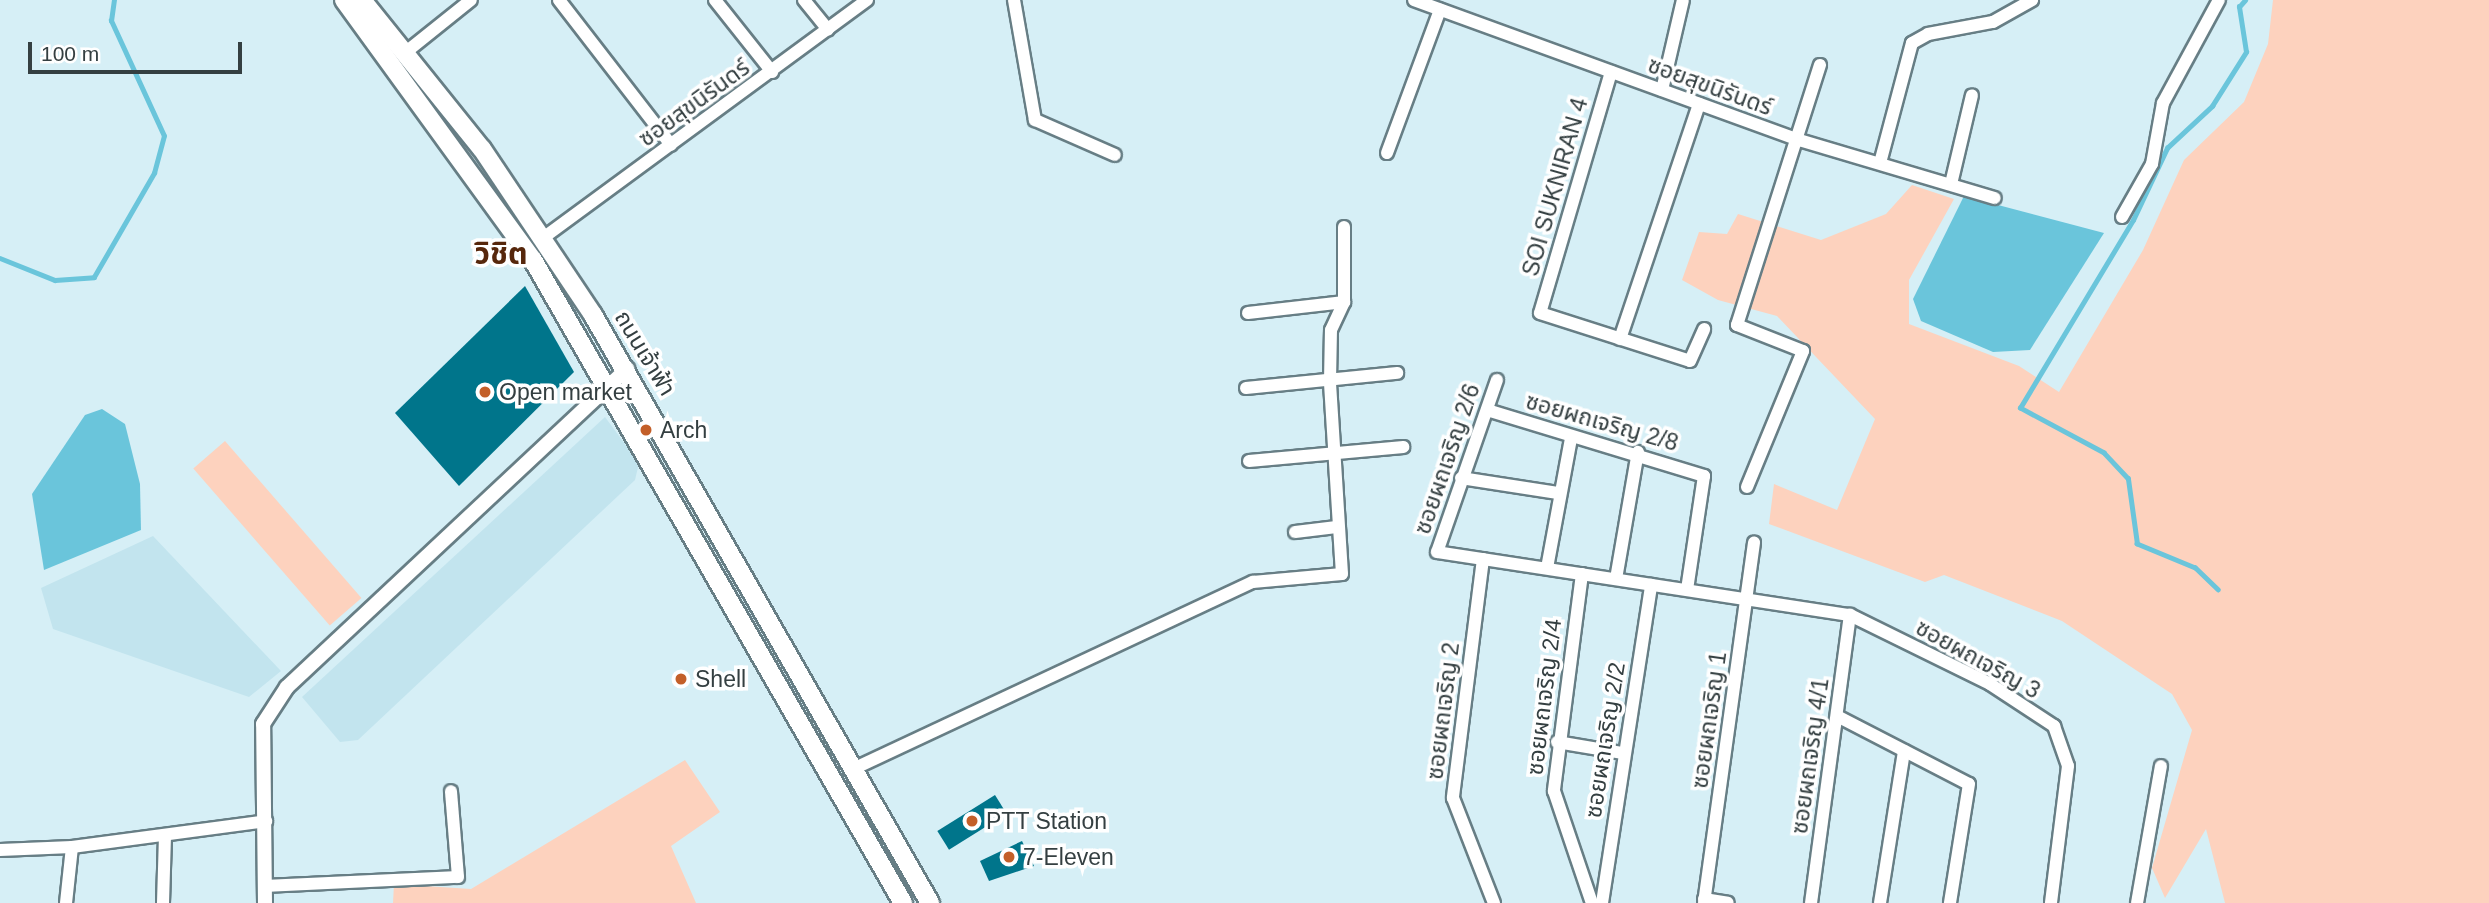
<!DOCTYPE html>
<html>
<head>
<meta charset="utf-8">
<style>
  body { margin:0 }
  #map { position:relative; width:2489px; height:903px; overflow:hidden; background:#d6eff6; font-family:Helvetica,"Noto Sans Thai",sans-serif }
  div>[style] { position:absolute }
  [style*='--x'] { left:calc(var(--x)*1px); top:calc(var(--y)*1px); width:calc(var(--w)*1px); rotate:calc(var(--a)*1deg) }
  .built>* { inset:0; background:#c2e4ee }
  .green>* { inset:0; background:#fdd2be; transform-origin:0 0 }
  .water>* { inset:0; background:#6ac5db }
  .stream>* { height:4.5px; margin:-2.25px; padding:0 2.25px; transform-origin:2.25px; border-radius:2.25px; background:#6ac5db }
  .building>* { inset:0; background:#00758b; transform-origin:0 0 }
  .roads { filter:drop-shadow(2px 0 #677e85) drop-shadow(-2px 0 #677e85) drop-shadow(0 2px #677e85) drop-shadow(0 -2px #677e85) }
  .minor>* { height:12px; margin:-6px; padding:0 6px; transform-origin:6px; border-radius:6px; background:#fff }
  .tertiary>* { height:14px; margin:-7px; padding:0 7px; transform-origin:7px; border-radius:7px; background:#fff }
  .secondary>* { height:18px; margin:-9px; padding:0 9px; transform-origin:9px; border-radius:9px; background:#fff }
  .dots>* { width:19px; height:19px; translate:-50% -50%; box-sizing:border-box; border:4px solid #fff; border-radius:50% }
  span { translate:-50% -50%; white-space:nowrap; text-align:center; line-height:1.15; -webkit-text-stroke:7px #fff; paint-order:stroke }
  .street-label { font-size:23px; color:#343f41 }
  .poi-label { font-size:23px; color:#343f41 }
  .left { translate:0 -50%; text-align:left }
  .district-label { font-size:30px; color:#56270c; font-weight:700 }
  .scale { position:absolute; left:28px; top:42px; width:214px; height:32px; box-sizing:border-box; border:4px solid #343f41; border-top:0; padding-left:9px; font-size:21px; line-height:24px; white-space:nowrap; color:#343f41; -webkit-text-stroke:5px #fff; paint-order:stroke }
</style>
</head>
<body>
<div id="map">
  <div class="built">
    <i style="clip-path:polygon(605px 417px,639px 463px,635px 480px,358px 740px,340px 742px,302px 697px)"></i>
    <i style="clip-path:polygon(153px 536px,281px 671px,249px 697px,53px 629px,41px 588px)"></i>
  </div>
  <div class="green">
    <i style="clip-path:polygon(2273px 0,2489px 0,2489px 903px,2225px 903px,2206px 829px,2165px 898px,2152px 868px,2192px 730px,2172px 694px,2062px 621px,1944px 575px,1925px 582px,1769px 524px,1774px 484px,1837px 510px,1875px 419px,1777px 316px,1718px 300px,1682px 280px,1699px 232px,1727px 234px,1738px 214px,1821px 240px,1886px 214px,1912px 185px,1954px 199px,1909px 280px,1909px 324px,2019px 366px,2059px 392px,2143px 250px,2184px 160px,2244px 102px,2268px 44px)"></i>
    <i style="left:225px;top:441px;width:208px;height:42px;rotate:49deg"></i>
    <i style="clip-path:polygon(685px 760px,720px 812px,671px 846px,696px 903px,393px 903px,394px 884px,471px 889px)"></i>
  </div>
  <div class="water">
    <i style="clip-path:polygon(1964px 196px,2104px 233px,2030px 350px,1993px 352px,1921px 321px,1913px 299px)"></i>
    <i style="clip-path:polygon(102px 409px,125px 424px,140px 484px,141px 530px,44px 570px,32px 494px,85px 415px)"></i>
  </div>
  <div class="stream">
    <i style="--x:0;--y:258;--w:59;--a:21.8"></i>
    <i style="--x:55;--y:280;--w:39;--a:-4"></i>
    <i style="--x:94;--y:277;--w:120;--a:-60"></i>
    <i style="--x:154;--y:173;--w:38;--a:-75"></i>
    <i style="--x:164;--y:136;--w:127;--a:-114.7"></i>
    <i style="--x:111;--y:21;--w:21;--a:-82"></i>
    <i style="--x:2218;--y:590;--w:32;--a:-136"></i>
    <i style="--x:2195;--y:568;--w:63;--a:-157.5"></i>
    <i style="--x:2137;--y:544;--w:66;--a:-97.9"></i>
    <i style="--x:2128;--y:479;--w:35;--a:-133"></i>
    <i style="--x:2104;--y:453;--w:95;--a:-151.8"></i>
    <i style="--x:2020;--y:408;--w:219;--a:-59"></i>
    <i style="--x:2133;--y:220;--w:80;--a:-64.7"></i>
    <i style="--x:2167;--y:148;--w:62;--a:-43"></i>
    <i style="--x:2212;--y:106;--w:64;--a:-57.8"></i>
    <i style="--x:2246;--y:52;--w:46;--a:-98.8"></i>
    <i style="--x:2239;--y:7;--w:9;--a:-49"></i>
  </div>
  <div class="building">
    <i style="clip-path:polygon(525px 286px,574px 372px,459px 486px,395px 413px)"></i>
    <i style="left:995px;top:795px;width:22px;height:68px;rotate:58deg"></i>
    <i style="clip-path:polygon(1022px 841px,1034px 866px,989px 881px,980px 861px)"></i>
  </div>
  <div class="roads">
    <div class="minor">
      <i style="--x:559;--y:0;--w:183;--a:52.3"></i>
      <i style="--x:715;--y:0;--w:92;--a:51.6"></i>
      <i style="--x:804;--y:0;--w:38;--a:51"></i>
      <i style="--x:1014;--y:0;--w:122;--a:80.1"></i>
      <i style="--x:1035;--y:120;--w:87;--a:23.6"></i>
      <i style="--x:1414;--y:0;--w:410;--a:20"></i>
      <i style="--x:1799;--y:140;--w:204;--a:16.5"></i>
      <i style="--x:406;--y:52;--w:83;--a:-38.7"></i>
      <i style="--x:1611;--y:72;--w:251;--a:106.4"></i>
      <i style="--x:1540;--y:313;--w:157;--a:17.7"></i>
      <i style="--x:1690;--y:361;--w:35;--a:-66"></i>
      <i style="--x:1662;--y:90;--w:92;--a:-76.9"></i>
      <i style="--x:1387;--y:153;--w:153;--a:-69.7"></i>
      <i style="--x:1880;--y:163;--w:124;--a:-75.1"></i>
      <i style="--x:1912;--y:43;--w:18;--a:-29"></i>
      <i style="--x:1928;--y:34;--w:66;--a:-10.5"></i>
      <i style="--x:1993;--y:22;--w:45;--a:-29.4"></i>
      <i style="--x:1951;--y:184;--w:91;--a:-76.7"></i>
      <i style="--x:2122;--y:217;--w:61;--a:-60.5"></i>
      <i style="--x:2152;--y:164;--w:62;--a:-79.8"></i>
      <i style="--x:2163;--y:103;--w:117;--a:-61.5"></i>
      <i style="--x:543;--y:238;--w:402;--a:-36.3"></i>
      <i style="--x:1248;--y:313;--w:97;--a:-6.5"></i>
      <i style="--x:1620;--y:339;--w:248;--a:-71.4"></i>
      <i style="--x:1497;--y:380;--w:182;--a:109.2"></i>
      <i style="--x:1437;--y:552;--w:418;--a:8.7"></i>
      <i style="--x:1850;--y:615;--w:156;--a:26.2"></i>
      <i style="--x:1990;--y:684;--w:77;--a:33.3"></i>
      <i style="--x:2054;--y:726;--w:42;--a:70.7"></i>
      <i style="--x:2068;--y:766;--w:138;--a:97.1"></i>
      <i style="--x:1246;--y:388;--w:152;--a:-5.7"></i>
      <i style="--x:1487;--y:410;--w:227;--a:16.9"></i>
      <i style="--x:1704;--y:476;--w:115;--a:98.5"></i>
      <i style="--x:1249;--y:461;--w:155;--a:-5.2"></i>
      <i style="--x:1461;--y:478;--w:98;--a:8.8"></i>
      <i style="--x:1747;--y:487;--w:147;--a:-67.6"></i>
      <i style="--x:1803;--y:351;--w:71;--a:-158.5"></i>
      <i style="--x:1737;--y:325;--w:273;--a:-72.3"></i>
      <i style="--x:1295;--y:532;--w:42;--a:-6.8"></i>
      <i style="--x:1483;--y:559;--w:241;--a:97.2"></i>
      <i style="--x:1453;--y:798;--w:113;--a:68.7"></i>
      <i style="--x:1547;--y:568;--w:132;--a:-79.5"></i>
      <i style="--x:1582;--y:574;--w:219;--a:97.4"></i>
      <i style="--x:1554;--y:791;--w:118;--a:71.3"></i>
      <i style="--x:1616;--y:579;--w:129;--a:-80.2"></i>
      <i style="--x:1837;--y:716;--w:148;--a:27.3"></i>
      <i style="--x:1969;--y:784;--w:121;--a:99.1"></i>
      <i style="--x:1557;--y:742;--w:67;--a:9.5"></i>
      <i style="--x:851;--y:770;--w:444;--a:-25.1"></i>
      <i style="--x:1253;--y:582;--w:89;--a:-5.1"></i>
      <i style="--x:1342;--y:574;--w:193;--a:-93.6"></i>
      <i style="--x:1330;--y:381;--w:51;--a:-88.9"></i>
      <i style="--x:1331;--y:330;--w:31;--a:-65"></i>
      <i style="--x:1344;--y:302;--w:75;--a:-90"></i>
      <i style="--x:0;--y:850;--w:72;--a:-2.4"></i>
      <i style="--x:72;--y:847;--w:196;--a:-7.6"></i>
      <i style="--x:265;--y:886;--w:193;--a:-2.7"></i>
      <i style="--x:458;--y:877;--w:86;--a:-94.7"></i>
      <i style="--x:1704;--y:899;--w:24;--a:9"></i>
      <i style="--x:66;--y:903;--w:56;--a:-83.9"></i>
      <i style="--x:163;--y:903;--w:67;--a:-88.3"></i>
      <i style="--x:1602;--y:903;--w:322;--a:-81.2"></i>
      <i style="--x:1704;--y:903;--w:364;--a:-82.1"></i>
      <i style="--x:1811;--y:903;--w:291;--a:-82.3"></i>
      <i style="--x:1880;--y:903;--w:154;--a:-81"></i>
      <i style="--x:2137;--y:903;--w:139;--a:-80.1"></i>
    </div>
    <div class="tertiary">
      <i style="--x:265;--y:903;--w:179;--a:-90.6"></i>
      <i style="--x:263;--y:724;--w:44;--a:-57"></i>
      <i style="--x:287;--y:687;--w:466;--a:-43.1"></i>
    </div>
    <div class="secondary">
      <i style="--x:344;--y:0;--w:321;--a:54"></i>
      <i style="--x:533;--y:260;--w:742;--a:60.08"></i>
      <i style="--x:362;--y:0;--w:191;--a:51.2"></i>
      <i style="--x:482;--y:149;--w:200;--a:56.2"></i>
      <i style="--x:593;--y:315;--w:678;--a:60.18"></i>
    </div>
  </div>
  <div class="dots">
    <i style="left:485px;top:392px;background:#c35f29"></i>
    <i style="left:646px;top:430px;background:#c35f29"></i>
    <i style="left:681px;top:679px;background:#c35f29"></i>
    <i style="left:972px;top:821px;background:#c35f29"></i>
    <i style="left:1009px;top:857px;background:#c35f29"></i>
  </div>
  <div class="street-label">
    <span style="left:1710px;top:86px;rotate:20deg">ซอยสุขนิรันดร์</span>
    <span style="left:694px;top:103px;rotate:-36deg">ซอยสุขนิรันดร์</span>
    <span style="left:1555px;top:187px;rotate:-74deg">SOI SUKNIRAN 4</span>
    <span style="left:645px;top:353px;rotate:59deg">ถนนเจ้าฟ้า</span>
    <span style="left:1602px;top:422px;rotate:16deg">ซอยผถเจริญ 2/8</span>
    <span style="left:1447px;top:459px;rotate:-71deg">ซอยผถเจริญ 2/6</span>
    <span style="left:1978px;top:659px;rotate:29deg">ซอยผถเจริญ 3</span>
    <span style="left:1544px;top:697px;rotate:-83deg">ซอยผถเจริญ 2/4</span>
    <span style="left:1443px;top:711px;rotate:-83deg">ซอยผถเจริญ 2</span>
    <span style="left:1709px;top:720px;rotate:-82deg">ซอยผถเจริญ 1</span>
    <span style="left:1605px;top:740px;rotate:-81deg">ซอยผถเจริญ 2/2</span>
    <span style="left:1810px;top:756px;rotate:-82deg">ซอยผถเจริญ 4/1</span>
  </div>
  <div class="poi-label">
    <span class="left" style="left:499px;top:392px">Open market</span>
    <span class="left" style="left:660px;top:430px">Arch</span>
    <span class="left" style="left:695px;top:679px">Shell</span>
    <span class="left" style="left:986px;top:821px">PTT Station</span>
    <span class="left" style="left:1023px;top:857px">7-Eleven</span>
  </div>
  <div class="district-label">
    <span style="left:501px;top:254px">วิชิต</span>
  </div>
  <div class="scale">100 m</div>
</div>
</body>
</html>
